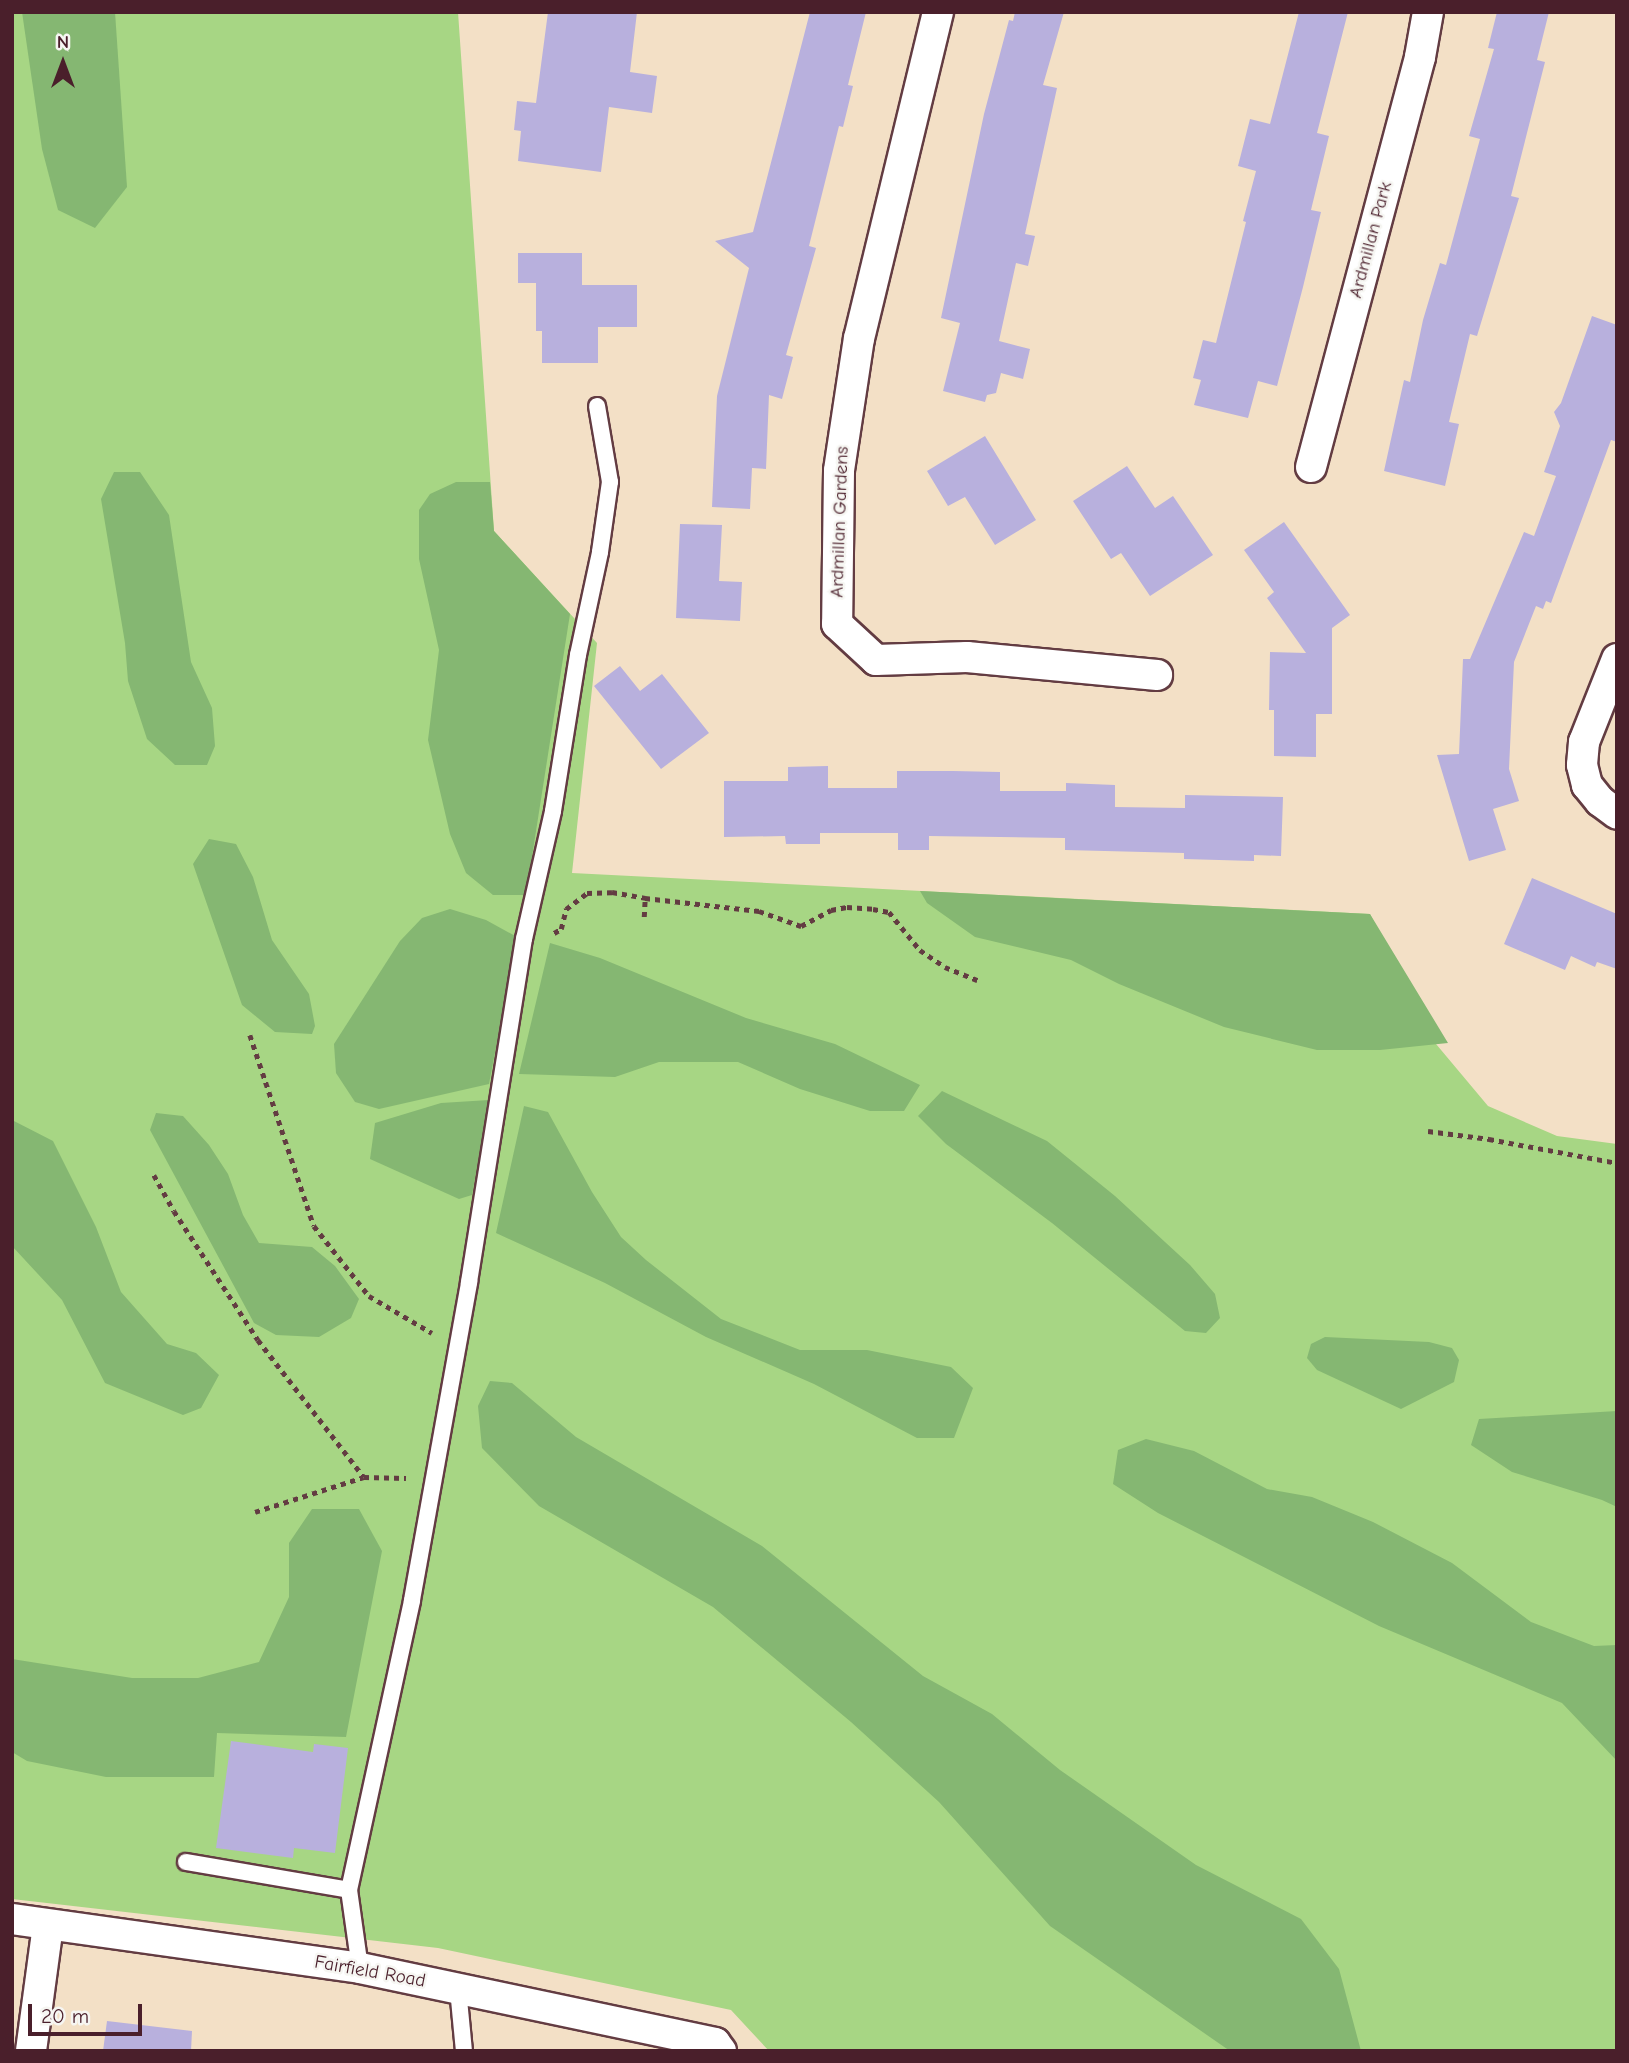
<!DOCTYPE html>
<html>
<head>
<meta charset="utf-8">
<style>
  body { margin:0 }
  #map { position:relative; width:1629px; height:2063px; overflow:hidden; background:#f3e0c6; font-family:"Comic Neue",sans-serif }
  div>[style] { position:absolute }
  [style*='--x'] { left:calc(var(--x)*1px); top:calc(var(--y)*1px); width:calc(var(--w)*1px); rotate:calc(var(--a)*1deg) }
  .green>* { inset:0; background:#a7d684 }
  .forest>* { inset:0; background:#85b772 }
  .building>* { inset:0; background:#b8b0dd }
  .path>* { height:4.5px; margin-top:-2.25px; transform-origin:0; background:repeating-linear-gradient(90deg,#633c42 0 5px,transparent 0 10px) }
  .roads { filter:drop-shadow(2px 0 #633c42) drop-shadow(-2px 0 #633c42) drop-shadow(0 2px #633c42) drop-shadow(0 -2px #633c42) }
  .lane>* { height:16px; margin:-8px; padding:0 8px; transform-origin:8px; border-radius:8px; background:#fff }
  .street>* { height:30px; margin:-15px; padding:0 15px; transform-origin:15px; border-radius:15px; background:#fff }
  span { translate:-50% -50%; white-space:nowrap; text-align:center; line-height:1.15; -webkit-text-stroke:5px #f6f6f2; paint-order:stroke }
  .street-label { font-size:19px; color:#4a1f2b }
  .frame { position:absolute; inset:0; border:14px solid #4a1f2b; pointer-events:none }
  .north { position:absolute; left:28px; top:28px; width:70px; height:70px; -webkit-text-stroke:5px #f6f6f2; paint-order:stroke; rotate:0deg; font-size:19px; font-weight:700; line-height:28px; text-align:center; color:#4a1f2b }
  .north::after { content:''; display:block; margin:auto; width:24px; height:32px; background:#4a1f2b; clip-path:polygon(50% 0,100% 100%,50% 72%,0 100%) }
  .scale { position:absolute; left:28px; top:2004px; width:114px; height:32px; box-sizing:border-box; border:4px solid #4a1f2b; border-top:0; padding-left:9px; font-size:21px; line-height:24px; white-space:nowrap; color:#4a1f2b; -webkit-text-stroke:5px #f6f6f2; paint-order:stroke }
</style>
</head>
<body>
<div id="map">
  <div class="green">
    <i style="clip-path:polygon(12px 12px,458px 12px,494px 531px,597px 643px,572px 873px,1370px 914px,1431px 1038px,1488px 1106px,1557px 1136px,1617px 1144px,1617px 2051px,769px 2051px,731px 2010px,438px 1948px,12px 1899px)"></i>
  </div>
  <div class="forest">
    <i style="clip-path:polygon(22px 12px,115px 12px,127px 187px,95px 228px,58px 210px,42px 149px)"></i>
    <i style="clip-path:polygon(114px 472px,140px 472px,169px 515px,191px 662px,212px 708px,215px 746px,207px 765px,175px 765px,147px 739px,128px 681px,125px 643px,101px 499px)"></i>
    <i style="clip-path:polygon(456px 482px,490px 482px,494px 531px,570px 614px,526px 895px,493px 895px,466px 873px,450px 834px,428px 740px,439px 650px,419px 559px,419px 510px,430px 494px)"></i>
    <i style="clip-path:polygon(209px 839px,236px 844px,253px 877px,272px 940px,309px 994px,315px 1026px,312px 1034px,275px 1032px,242px 1005px,193px 864px)"></i>
    <i style="clip-path:polygon(920px 891px,1370px 914px,1448px 1043px,1380px 1050px,1317px 1050px,1224px 1027px,1119px 984px,1071px 960px,975px 937px,927px 903px)"></i>
    <i style="clip-path:polygon(450px 909px,486px 920px,517px 937px,489px 1084px,379px 1109px,355px 1102px,336px 1073px,334px 1044px,400px 941px,422px 918px)"></i>
    <i style="clip-path:polygon(550px 943px,600px 958px,746px 1018px,835px 1044px,920px 1085px,904px 1111px,870px 1111px,800px 1089px,738px 1062px,659px 1062px,615px 1077px,519px 1074px)"></i>
    <i style="clip-path:polygon(942px 1091px,1047px 1141px,1115px 1196px,1190px 1265px,1215px 1294px,1220px 1318px,1206px 1333px,1185px 1331px,1052px 1223px,946px 1144px,918px 1116px)"></i>
    <i style="clip-path:polygon(489px 1100px,472px 1195px,459px 1199px,370px 1159px,375px 1123px,441px 1103px)"></i>
    <i style="clip-path:polygon(524px 1106px,548px 1112px,592px 1192px,621px 1237px,646px 1260px,721px 1319px,800px 1350px,867px 1350px,951px 1367px,973px 1388px,954px 1438px,917px 1438px,814px 1384px,706px 1337px,605px 1283px,496px 1233px)"></i>
    <i style="clip-path:polygon(156px 1113px,183px 1116px,209px 1145px,228px 1174px,243px 1215px,259px 1243px,312px 1247px,335px 1266px,359px 1299px,351px 1318px,319px 1337px,276px 1335px,254px 1323px,150px 1130px)"></i>
    <i style="clip-path:polygon(12px 1120px,53px 1141px,96px 1227px,121px 1292px,167px 1344px,196px 1353px,219px 1375px,201px 1408px,183px 1415px,105px 1383px,62px 1300px,12px 1246px)"></i>
    <i style="clip-path:polygon(1325px 1337px,1429px 1342px,1452px 1348px,1459px 1360px,1454px 1382px,1401px 1409px,1317px 1370px,1307px 1358px,1311px 1344px)"></i>
    <i style="clip-path:polygon(490px 1381px,512px 1383px,576px 1437px,762px 1546px,923px 1676px,992px 1714px,1060px 1770px,1196px 1865px,1301px 1919px,1339px 1969px,1361px 2051px,1230px 2051px,1050px 1926px,939px 1802px,851px 1722px,713px 1607px,539px 1506px,482px 1448px,478px 1406px)"></i>
    <i style="clip-path:polygon(1617px 1411px,1617px 1507px,1602px 1500px,1512px 1472px,1471px 1445px,1479px 1419px)"></i>
    <i style="clip-path:polygon(1146px 1439px,1194px 1451px,1267px 1489px,1312px 1497px,1373px 1522px,1452px 1563px,1531px 1622px,1594px 1646px,1617px 1645px,1617px 1761px,1562px 1703px,1379px 1626px,1158px 1513px,1113px 1484px,1118px 1450px)"></i>
    <i style="clip-path:polygon(312px 1509px,359px 1509px,382px 1551px,346px 1737px,217px 1733px,214px 1777px,106px 1777px,27px 1761px,12px 1752px,12px 1659px,132px 1678px,198px 1678px,259px 1662px,289px 1597px,289px 1543px)"></i>
  </div>
  <div class="building">
    <i style="clip-path:polygon(548px 12px,637px 12px,630px 72px,657px 76px,652px 113px,609px 107px,601px 172px,518px 161px,521px 131px,514px 130px,517px 101px,536px 103px)"></i>
    <i style="clip-path:polygon(810px 12px,866px 12px,848px 85px,853px 86px,843px 127px,839px 126px,809px 246px,816px 248px,786px 355px,793px 357px,782px 399px,769px 395px,766px 469px,752px 468px,750px 509px,712px 507px,717px 396px,749px 268px,715px 241px,753px 232px)"></i>
    <i style="clip-path:polygon(1015px 12px,1064px 12px,1043px 85px,1057px 88px,1025px 234px,1035px 236px,1028px 266px,1016px 263px,999px 341px,1030px 349px,1023px 379px,1001px 373px,996px 393px,987px 395px,985px 402px,943px 391px,960px 323px,941px 318px,984px 114px,1009px 20px,1013px 21px)"></i>
    <i style="clip-path:polygon(1299px 12px,1348px 12px,1317px 133px,1329px 136px,1311px 210px,1321px 212px,1303px 287px,1277px 386px,1258px 381px,1248px 418px,1194px 405px,1201px 380px,1193px 378px,1203px 340px,1216px 343px,1246px 222px,1243px 221px,1256px 171px,1238px 166px,1250px 119px,1270px 124px)"></i>
    <i style="clip-path:polygon(1497px 12px,1549px 12px,1537px 60px,1545px 62px,1511px 196px,1519px 198px,1477px 336px,1470px 334px,1449px 422px,1459px 424px,1445px 486px,1384px 471px,1404px 380px,1410px 382px,1423px 320px,1440px 263px,1446px 265px,1480px 139px,1469px 136px,1494px 49px,1488px 48px)"></i>
    <i style="clip-path:polygon(518px 253px,582px 253px,582px 285px,637px 285px,637px 327px,598px 327px,598px 363px,542px 363px,542px 331px,536px 331px,536px 283px,518px 283px)"></i>
    <i style="clip-path:polygon(1592px 316px,1617px 325px,1617px 442px,1611px 440px,1551px 603px,1546px 601px,1543px 609px,1536px 606px,1514px 662px,1509px 769px,1519px 801px,1493px 809px,1506px 850px,1469px 861px,1437px 755px,1459px 754px,1463px 659px,1470px 659px,1524px 532px,1534px 536px,1556px 476px,1544px 472px,1560px 426px,1554px 412px,1561px 403px)"></i>
    <i style="clip-path:polygon(985px 436px,1036px 520px,995px 545px,965px 497px,948px 506px,927px 471px)"></i>
    <i style="clip-path:polygon(1127px 466px,1155px 508px,1173px 496px,1213px 555px,1150px 596px,1121px 553px,1111px 559px,1073px 501px)"></i>
    <i style="clip-path:polygon(1284px 522px,1350px 615px,1332px 628px,1332px 714px,1316px 714px,1316px 757px,1274px 756px,1274px 710px,1269px 710px,1270px 652px,1306px 653px,1267px 598px,1274px 592px,1244px 550px)"></i>
    <i style="clip-path:polygon(680px 524px,722px 525px,719px 581px,742px 582px,740px 621px,676px 618px)"></i>
    <i style="clip-path:polygon(620px 666px,640px 691px,662px 674px,709px 733px,661px 769px,594px 686px)"></i>
    <i style="clip-path:polygon(828px 766px,828px 788px,897px 788px,897px 771px,953px 771px,1000px 772px,1000px 791px,1066px 791px,1066px 783px,1115px 785px,1115px 807px,1185px 808px,1185px 795px,1283px 797px,1281px 856px,1254px 855px,1254px 861px,1184px 859px,1184px 853px,1065px 850px,1065px 838px,929px 836px,929px 850px,898px 850px,898px 833px,820px 833px,820px 844px,786px 844px,785px 836px,724px 837px,724px 781px,788px 781px,788px 767px)"></i>
    <i style="clip-path:polygon(1532px 878px,1617px 914px,1617px 969px,1597px 962px,1595px 967px,1571px 956px,1565px 970px,1504px 944px)"></i>
    <i style="clip-path:polygon(231px 1741px,313px 1752px,314px 1744px,348px 1748px,335px 1853px,294px 1848px,293px 1858px,216px 1848px)"></i>
    <i style="clip-path:polygon(107px 2021px,192px 2031px,191px 2051px,103px 2051px)"></i>
  </div>
  <div class="path">
    <i style="--x:644;--y:917;--w:19;--a:-87"></i>
    <i style="--x:554;--y:933;--w:8;--a:-30"></i>
    <i style="--x:561;--y:929;--w:21;--a:-76"></i>
    <i style="--x:566;--y:909;--w:26;--a:-37"></i>
    <i style="--x:587;--y:893;--w:25;--a:-2"></i>
    <i style="--x:612;--y:892;--w:34;--a:10"></i>
    <i style="--x:645;--y:898;--w:115;--a:6.5"></i>
    <i style="--x:759;--y:911;--w:45;--a:19.7"></i>
    <i style="--x:801;--y:926;--w:34;--a:-28"></i>
    <i style="--x:831;--y:910;--w:16;--a:-11"></i>
    <i style="--x:847;--y:907;--w:26;--a:4"></i>
    <i style="--x:873;--y:909;--w:16;--a:11"></i>
    <i style="--x:889;--y:912;--w:49;--a:50.8"></i>
    <i style="--x:920;--y:950;--w:30;--a:34"></i>
    <i style="--x:945;--y:967;--w:35;--a:22"></i>
    <i style="--x:250;--y:1035;--w:201;--a:71.5"></i>
    <i style="--x:314;--y:1226;--w:89;--a:51.8"></i>
    <i style="--x:369;--y:1296;--w:73;--a:30.4"></i>
    <i style="--x:1428;--y:1131;--w:62;--a:7.5"></i>
    <i style="--x:1489;--y:1139;--w:130;--a:10.6"></i>
    <i style="--x:154;--y:1175;--w:41;--a:60.9"></i>
    <i style="--x:174;--y:1211;--w:154;--a:56.9"></i>
    <i style="--x:258;--y:1340;--w:173;--a:52.3"></i>
    <i style="--x:255;--y:1512;--w:114;--a:-17.8"></i>
    <i style="--x:364;--y:1477;--w:42;--a:1.4"></i>
  </div>
  <div class="roads">
    <div class="lane">
      <i style="--x:186;--y:1862;--w:165;--a:9.7"></i>
      <i style="--x:360;--y:1968;--w:79;--a:-98"></i>
      <i style="--x:349;--y:1890;--w:297;--a:-77.7"></i>
      <i style="--x:412;--y:1600;--w:323;--a:-79.8"></i>
      <i style="--x:469;--y:1282;--w:347;--a:-80.9"></i>
      <i style="--x:524;--y:939;--w:131;--a:-77.2"></i>
      <i style="--x:553;--y:811;--w:158;--a:-80.9"></i>
      <i style="--x:578;--y:655;--w:105;--a:-77.9"></i>
      <i style="--x:600;--y:552;--w:71;--a:-81.9"></i>
      <i style="--x:610;--y:482;--w:77;--a:-99.7"></i>
      <i style="--x:458;--y:1989;--w:62;--a:84.5"></i>
    </div>
    <div class="street">
      <i style="--x:938;--y:12;--w:335;--a:103.6"></i>
      <i style="--x:859;--y:338;--w:134;--a:98.6"></i>
      <i style="--x:839;--y:471;--w:153;--a:90.7"></i>
      <i style="--x:837;--y:624;--w:53;--a:42.7"></i>
      <i style="--x:876;--y:660;--w:91;--a:-1.9"></i>
      <i style="--x:967;--y:657;--w:191;--a:5.4"></i>
      <i style="--x:1311;--y:467;--w:424;--a:-75.1"></i>
      <i style="--x:1420;--y:57;--w:46;--a:-79.9"></i>
      <i style="--x:1617;--y:659;--w:89;--a:111.7"></i>
      <i style="--x:1584;--y:742;--w:23;--a:95"></i>
      <i style="--x:1582;--y:765;--w:21;--a:76"></i>
      <i style="--x:1587;--y:785;--w:21;--a:51"></i>
      <i style="--x:1600;--y:801;--w:21;--a:37"></i>
      <i style="--x:12;--y:1919;--w:351;--a:8"></i>
      <i style="--x:360;--y:1968;--w:363;--a:11.9"></i>
      <i style="--x:715;--y:2043;--w:10;--a:53"></i>
      <i style="--x:31;--y:2051;--w:127;--a:-82.3"></i>
    </div>
  </div>
  <div class="street-label">
    <span style="left:1371px;top:240px;rotate:-75deg">Ardmillan Park</span>
    <span style="left:840px;top:522px;rotate:-88deg">Ardmillan Gardens</span>
    <span style="left:370px;top:1972px;rotate:10deg">Fairfield Road</span>
  </div>
  <div class="frame"></div>
  <div class="north">N</div>
  <div class="scale">20 m</div>
</div>
</body>
</html>
